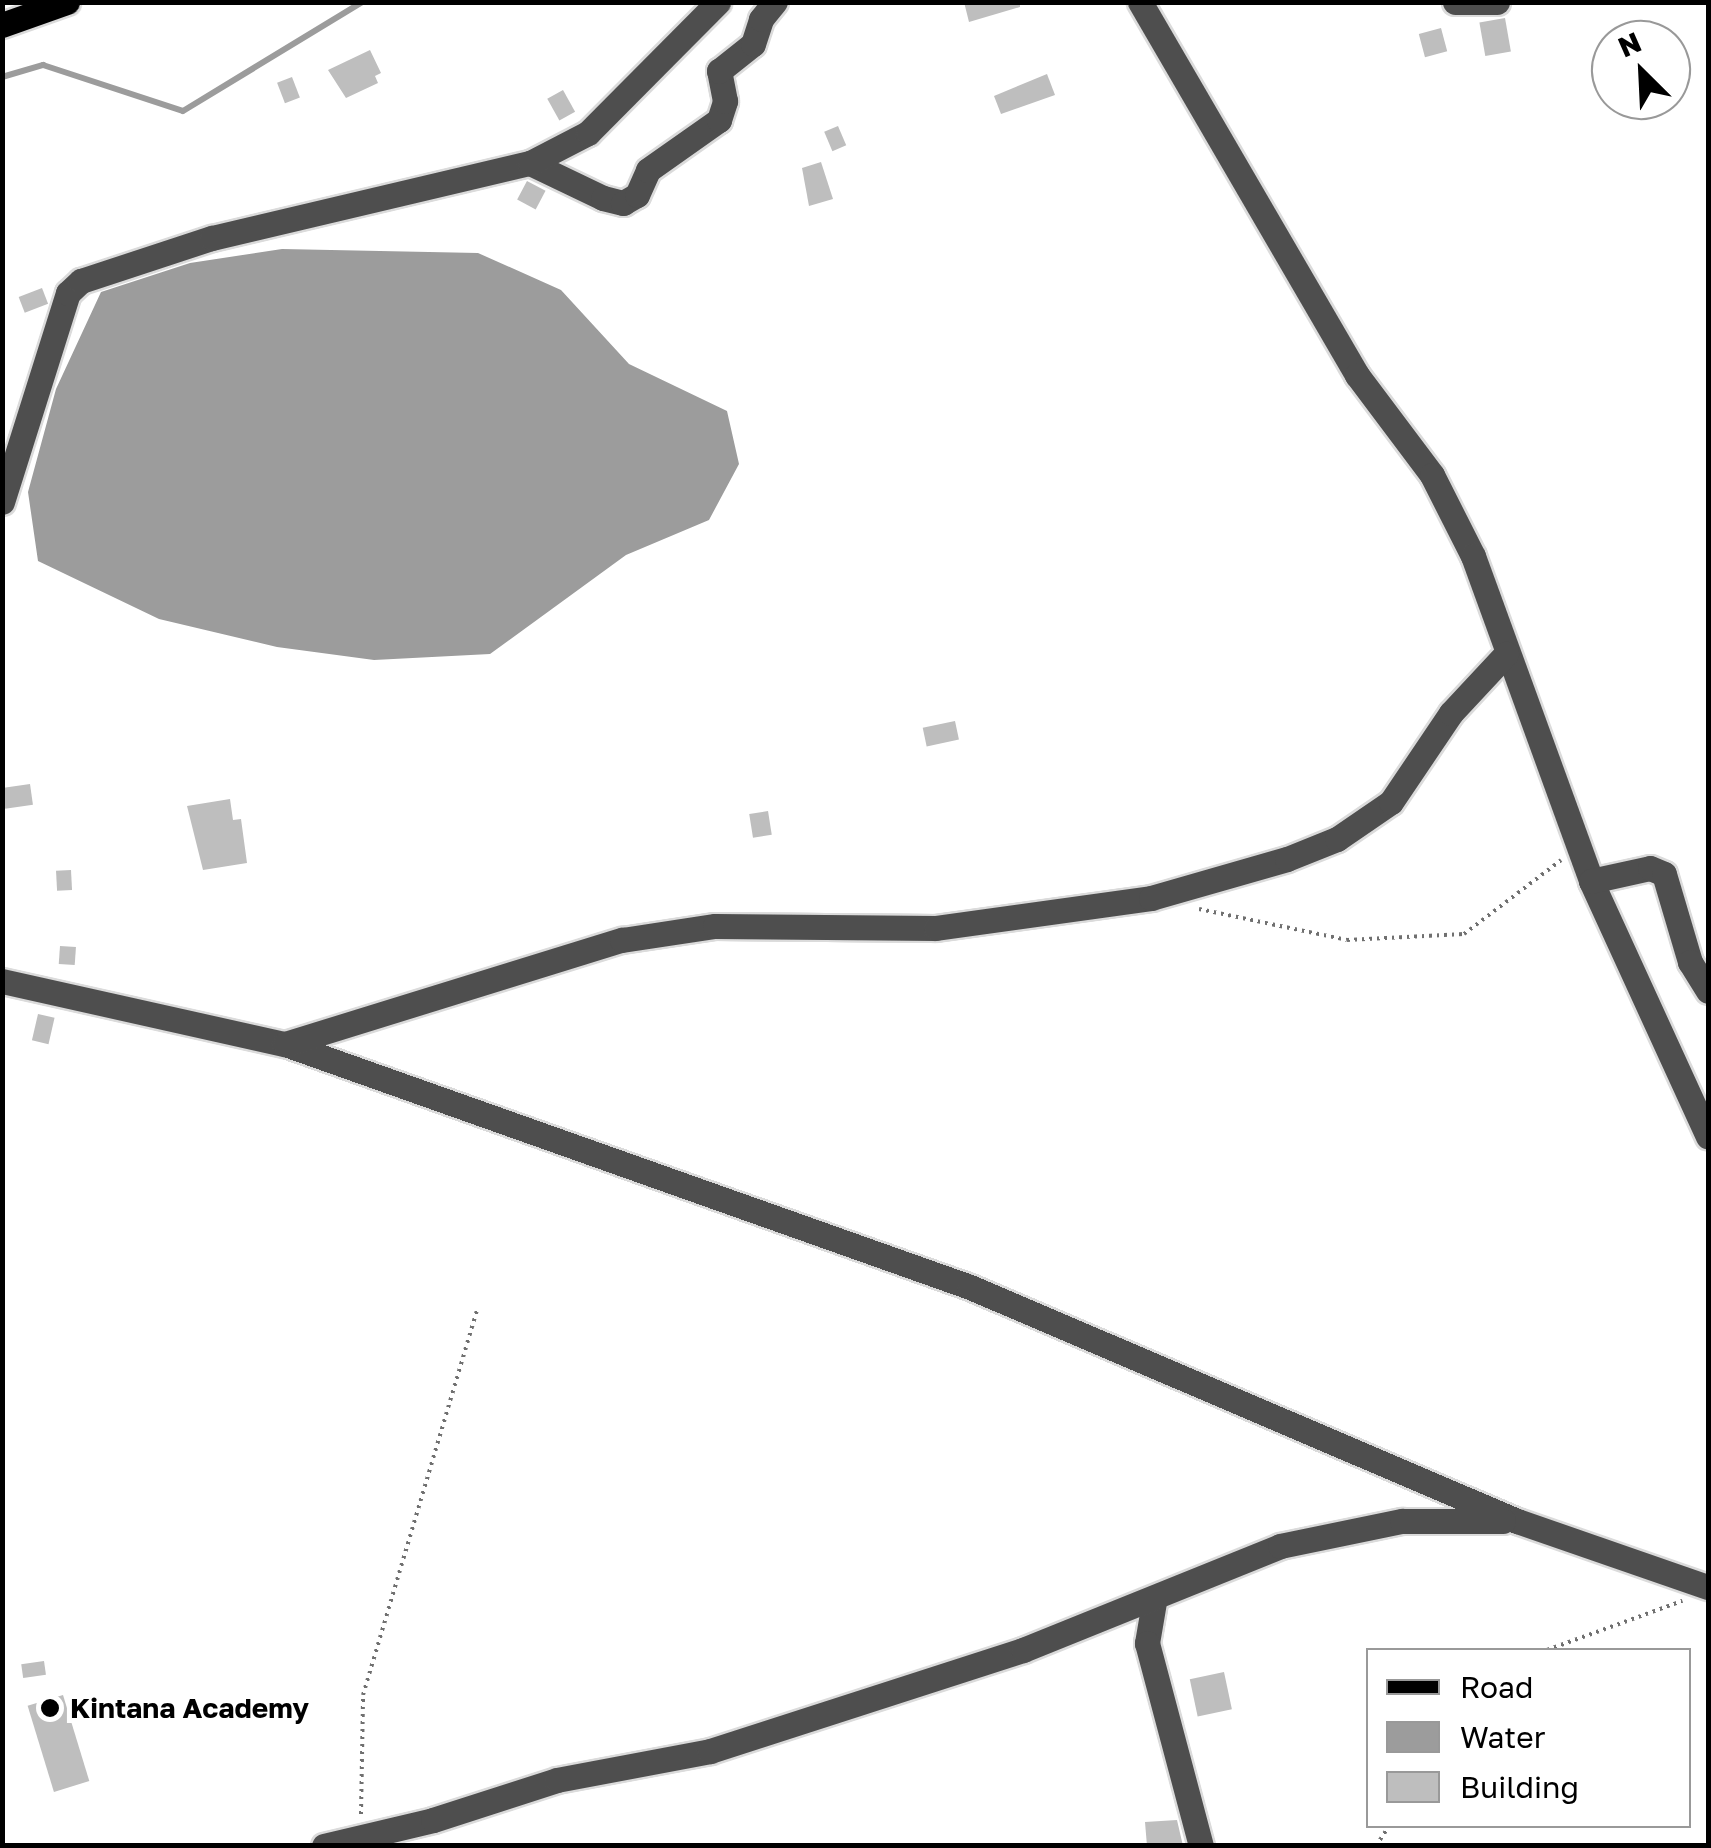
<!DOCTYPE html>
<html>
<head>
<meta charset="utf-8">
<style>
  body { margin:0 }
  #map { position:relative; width:1711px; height:1848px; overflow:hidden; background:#fff; font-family:"Golos Text",sans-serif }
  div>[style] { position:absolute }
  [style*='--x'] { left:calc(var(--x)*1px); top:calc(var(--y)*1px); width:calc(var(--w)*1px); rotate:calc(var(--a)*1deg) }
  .water>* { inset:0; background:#9c9c9c }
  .stream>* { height:6px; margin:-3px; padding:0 3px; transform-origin:3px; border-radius:3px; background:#9c9c9c }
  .building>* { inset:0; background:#bebebe; transform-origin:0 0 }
  .path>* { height:4px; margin-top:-2px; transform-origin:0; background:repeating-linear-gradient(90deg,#707070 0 2.5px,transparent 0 7.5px) }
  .roads { filter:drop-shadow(2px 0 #dbdbdb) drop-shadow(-2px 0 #dbdbdb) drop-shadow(0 2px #dbdbdb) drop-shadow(0 -2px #dbdbdb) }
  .minor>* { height:25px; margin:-12.5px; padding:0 12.5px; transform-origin:12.5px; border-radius:12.5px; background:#4e4e4e }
  .major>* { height:25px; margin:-12.5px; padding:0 12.5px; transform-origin:12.5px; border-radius:12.5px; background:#000 }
  .dots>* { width:28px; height:28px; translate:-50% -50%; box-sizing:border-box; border:5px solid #fff; border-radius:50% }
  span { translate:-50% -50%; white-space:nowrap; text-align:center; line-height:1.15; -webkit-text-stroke:10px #fff; paint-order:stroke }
  .poi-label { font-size:28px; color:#000; font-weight:700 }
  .left { translate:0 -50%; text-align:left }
  .frame { position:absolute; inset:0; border:5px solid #000; pointer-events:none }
  .legend { position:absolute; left:1366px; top:1648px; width:325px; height:180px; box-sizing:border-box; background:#fff; border:2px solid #999; margin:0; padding:12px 18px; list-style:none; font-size:30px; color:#000 }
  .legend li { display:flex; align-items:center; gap:20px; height:50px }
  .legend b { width:50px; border:2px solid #999 }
  .north { position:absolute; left:1591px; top:20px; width:100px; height:100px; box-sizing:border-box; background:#fff; border:2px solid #999; border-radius:50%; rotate:336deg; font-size:28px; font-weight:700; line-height:40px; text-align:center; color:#000 }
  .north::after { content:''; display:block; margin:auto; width:35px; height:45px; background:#000; clip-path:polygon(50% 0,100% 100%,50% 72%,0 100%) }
</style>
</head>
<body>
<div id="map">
  <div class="water">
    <i style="clip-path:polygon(282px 249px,478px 253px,561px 290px,629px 364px,727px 411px,739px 464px,709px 520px,626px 555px,490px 654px,374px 660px,277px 647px,159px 619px,38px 561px,28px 492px,56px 389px,101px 292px,190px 263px)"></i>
  </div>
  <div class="stream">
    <i style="--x:2;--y:77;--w:43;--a:-16.3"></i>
    <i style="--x:43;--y:65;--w:147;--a:18.2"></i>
    <i style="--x:183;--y:111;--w:210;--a:-31.3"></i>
  </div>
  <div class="building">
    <i style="clip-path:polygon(964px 2px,1020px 2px,1020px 7px,969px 22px)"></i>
    <i style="left:1505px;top:18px;width:34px;height:26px;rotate:80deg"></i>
    <i style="left:1441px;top:28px;width:24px;height:23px;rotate:75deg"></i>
    <i style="clip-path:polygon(370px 50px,381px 73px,375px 76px,378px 83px,346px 98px,328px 70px)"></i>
    <i style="clip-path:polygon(1047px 74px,1055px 95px,1001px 114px,994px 96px)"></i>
    <i style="left:292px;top:77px;width:22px;height:16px;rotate:69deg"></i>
    <i style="left:563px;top:90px;width:25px;height:18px;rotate:61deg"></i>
    <i style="left:838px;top:126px;width:21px;height:15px;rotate:67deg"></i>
    <i style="clip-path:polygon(821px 162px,833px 199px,809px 206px,802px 168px)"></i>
    <i style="left:527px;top:181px;width:21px;height:21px;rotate:28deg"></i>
    <i style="left:42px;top:288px;width:17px;height:25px;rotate:69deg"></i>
    <i style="left:955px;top:721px;width:19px;height:33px;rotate:78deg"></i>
    <i style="left:30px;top:784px;width:21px;height:28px;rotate:82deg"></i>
    <i style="clip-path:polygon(230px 799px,233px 820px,241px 819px,247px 863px,203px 870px,187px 806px)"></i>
    <i style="left:768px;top:811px;width:24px;height:19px;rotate:81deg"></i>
    <i style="left:71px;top:870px;width:20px;height:15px;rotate:87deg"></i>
    <i style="left:60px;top:946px;width:16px;height:18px;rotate:4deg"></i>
    <i style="left:38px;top:1014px;width:17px;height:27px;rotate:13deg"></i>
    <i style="left:44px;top:1661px;width:14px;height:23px;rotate:82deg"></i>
    <i style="left:1224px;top:1672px;width:38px;height:35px;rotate:78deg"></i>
    <i style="left:63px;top:1695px;width:90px;height:37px;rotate:73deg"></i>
    <i style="clip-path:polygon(1177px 1820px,1183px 1846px,1147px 1846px,1145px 1822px)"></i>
  </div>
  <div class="path">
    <i style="--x:1199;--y:909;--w:151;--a:11.8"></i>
    <i style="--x:1347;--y:940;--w:117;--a:-2.9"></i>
    <i style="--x:1464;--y:934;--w:122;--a:-37.3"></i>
    <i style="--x:1547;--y:1650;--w:144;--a:-19.9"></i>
    <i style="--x:361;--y:1814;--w:119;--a:-89"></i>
    <i style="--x:363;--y:1695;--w:402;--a:-73.5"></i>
    <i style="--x:1376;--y:1846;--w:24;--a:-57"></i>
  </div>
  <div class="roads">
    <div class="minor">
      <i style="--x:1140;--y:2;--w:432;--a:59.8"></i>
      <i style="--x:1357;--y:375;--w:125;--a:53.1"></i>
      <i style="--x:1432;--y:475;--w:91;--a:63.2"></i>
      <i style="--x:1473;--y:556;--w:346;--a:70"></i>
      <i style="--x:1591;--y:881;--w:281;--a:65.4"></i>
      <i style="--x:1455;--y:2;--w:42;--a:0"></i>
      <i style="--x:530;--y:163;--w:81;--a:25.6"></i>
      <i style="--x:603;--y:198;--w:21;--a:14"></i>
      <i style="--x:623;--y:203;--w:16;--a:-30"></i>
      <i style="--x:637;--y:195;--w:27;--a:-66"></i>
      <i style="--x:648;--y:170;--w:87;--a:-35.2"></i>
      <i style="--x:719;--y:120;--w:20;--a:-72"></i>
      <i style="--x:725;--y:101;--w:31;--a:-101"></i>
      <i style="--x:719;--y:71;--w:43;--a:-38.5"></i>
      <i style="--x:753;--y:44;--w:26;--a:-72"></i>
      <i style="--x:761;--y:19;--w:22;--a:-51"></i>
      <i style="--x:2;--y:502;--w:219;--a:-72.5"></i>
      <i style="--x:68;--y:293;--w:18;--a:-43"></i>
      <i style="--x:81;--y:281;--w:138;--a:-18.2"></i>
      <i style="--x:212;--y:238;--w:327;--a:-13.3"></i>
      <i style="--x:530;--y:163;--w:65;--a:-27.3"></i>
      <i style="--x:588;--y:133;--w:185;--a:-45.2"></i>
      <i style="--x:1591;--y:881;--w:60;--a:-12.4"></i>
      <i style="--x:1650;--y:868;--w:15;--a:23"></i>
      <i style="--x:1664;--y:874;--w:92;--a:73.5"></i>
      <i style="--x:1690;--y:962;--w:34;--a:58"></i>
      <i style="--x:2;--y:981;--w:290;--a:12.6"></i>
      <i style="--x:285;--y:1044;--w:727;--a:19.53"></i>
      <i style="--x:970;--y:1287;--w:595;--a:23.16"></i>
      <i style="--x:1517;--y:1521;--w:202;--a:19.1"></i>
      <i style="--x:285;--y:1044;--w:353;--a:-17.2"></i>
      <i style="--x:622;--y:940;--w:94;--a:-8.6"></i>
      <i style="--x:715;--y:926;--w:221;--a:0.5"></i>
      <i style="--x:936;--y:928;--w:217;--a:-7.9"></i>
      <i style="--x:1151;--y:898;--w:141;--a:-16"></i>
      <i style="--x:1287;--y:859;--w:54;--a:-21.8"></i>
      <i style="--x:1337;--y:839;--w:65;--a:-34.4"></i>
      <i style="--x:1391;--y:802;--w:107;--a:-56"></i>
      <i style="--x:1451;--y:713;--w:81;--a:-47"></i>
      <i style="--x:1154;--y:1602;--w:42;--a:99.7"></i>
      <i style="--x:1147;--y:1643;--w:210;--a:75.1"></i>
      <i style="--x:324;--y:1846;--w:112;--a:-13.4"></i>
      <i style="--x:433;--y:1820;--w:130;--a:-17.9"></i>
      <i style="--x:557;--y:1780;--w:156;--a:-10.7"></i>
      <i style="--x:710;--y:1751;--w:329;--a:-17.9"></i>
      <i style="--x:1023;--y:1650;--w:277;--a:-22"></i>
      <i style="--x:1280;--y:1546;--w:125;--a:-11.6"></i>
      <i style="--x:1402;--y:1521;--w:101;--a:0"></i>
    </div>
    <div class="major">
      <i style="--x:2;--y:25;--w:69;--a:-19.5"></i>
    </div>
  </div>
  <div class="dots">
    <i style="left:50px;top:1708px;background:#000"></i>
  </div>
  <div class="poi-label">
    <span class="left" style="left:70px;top:1708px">Kintana Academy</span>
  </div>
  <div class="frame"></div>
  <ul class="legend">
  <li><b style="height:12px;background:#000"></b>Road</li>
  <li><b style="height:28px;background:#9c9c9c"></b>Water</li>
  <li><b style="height:28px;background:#bebebe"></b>Building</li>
  </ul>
  <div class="north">N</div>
</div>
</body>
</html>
